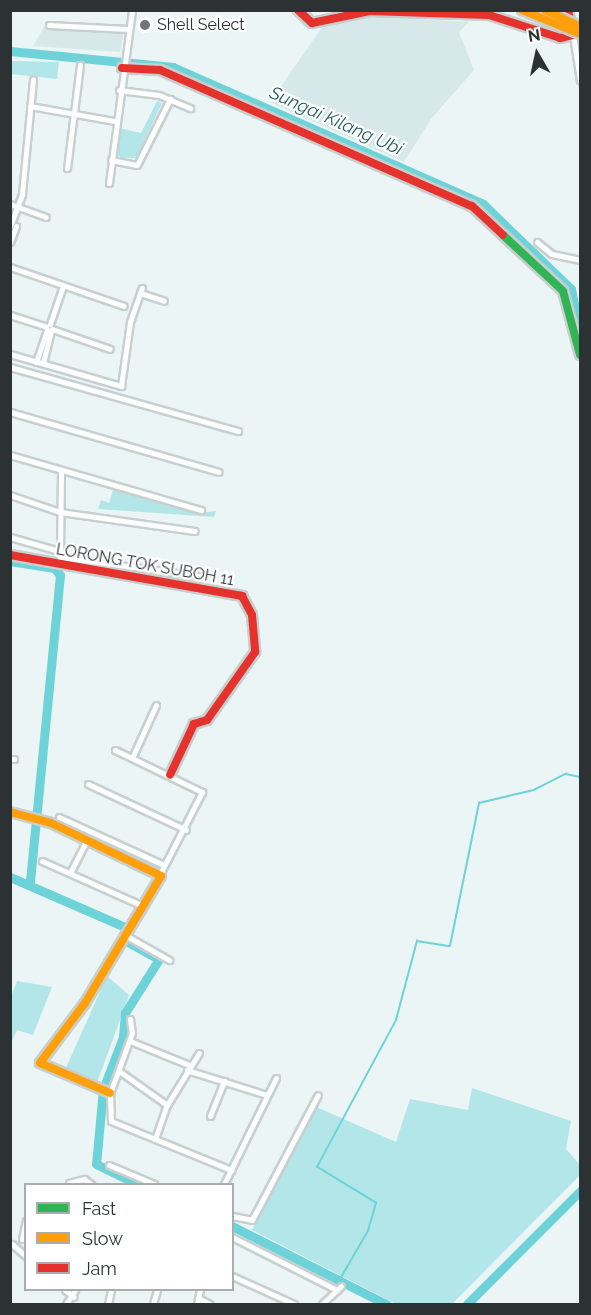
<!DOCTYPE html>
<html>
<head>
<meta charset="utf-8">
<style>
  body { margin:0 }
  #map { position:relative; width:591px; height:1315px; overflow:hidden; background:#ebf5f5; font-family:Raleway,sans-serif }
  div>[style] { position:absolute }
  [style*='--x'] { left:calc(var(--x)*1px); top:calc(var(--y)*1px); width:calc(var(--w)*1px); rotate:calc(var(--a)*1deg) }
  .built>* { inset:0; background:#d6e8e9 }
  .green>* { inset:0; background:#b2e6e8 }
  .stream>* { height:1.5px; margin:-0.75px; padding:0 0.75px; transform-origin:0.75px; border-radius:0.75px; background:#6ed3d8 }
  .river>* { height:9px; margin:-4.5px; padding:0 4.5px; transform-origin:4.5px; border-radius:4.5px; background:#6ed3d8 }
  .roads { filter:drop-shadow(2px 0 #c8cfcf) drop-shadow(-2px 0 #c8cfcf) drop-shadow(0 2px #c8cfcf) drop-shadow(0 -2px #c8cfcf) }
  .street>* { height:5px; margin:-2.5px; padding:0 2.5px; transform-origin:2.5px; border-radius:2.5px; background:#fcfefe }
  .fast>* { height:8px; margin:-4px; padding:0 4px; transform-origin:4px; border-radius:4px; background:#30b455 }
  .slow>* { height:8px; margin:-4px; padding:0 4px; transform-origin:4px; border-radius:4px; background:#ff9f0a }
  .jam>* { height:8px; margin:-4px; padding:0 4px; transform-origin:4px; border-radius:4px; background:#e5322d }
  .bridges { filter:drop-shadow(2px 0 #c8cfcf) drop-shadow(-2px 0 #c8cfcf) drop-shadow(0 2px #c8cfcf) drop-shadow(0 -2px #c8cfcf) }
  .slow-bridge>* { height:8px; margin:-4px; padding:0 4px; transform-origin:4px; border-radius:4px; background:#ff9f0a }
  .dots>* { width:16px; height:16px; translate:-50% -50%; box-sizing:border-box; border:3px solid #fff; border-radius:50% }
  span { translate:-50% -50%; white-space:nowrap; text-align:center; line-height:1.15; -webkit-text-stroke:4.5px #fff; paint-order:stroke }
  .poi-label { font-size:16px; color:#2c3233 }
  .left { translate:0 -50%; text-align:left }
  .street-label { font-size:16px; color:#2c3233 }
  .water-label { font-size:18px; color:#265d60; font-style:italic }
  .frame { position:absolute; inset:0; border:12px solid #2c3233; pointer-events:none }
  .legend { position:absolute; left:24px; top:1183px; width:210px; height:108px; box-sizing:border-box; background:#fff; border:2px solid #abadad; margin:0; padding:8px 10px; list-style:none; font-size:18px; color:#2c3233 }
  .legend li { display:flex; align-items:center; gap:12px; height:30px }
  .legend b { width:30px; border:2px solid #abadad }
  .north { position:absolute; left:507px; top:24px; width:60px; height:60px; -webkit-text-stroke:4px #fff; paint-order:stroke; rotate:351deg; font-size:16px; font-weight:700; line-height:24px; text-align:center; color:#2c3233 }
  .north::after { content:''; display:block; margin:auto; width:21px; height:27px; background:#2c3233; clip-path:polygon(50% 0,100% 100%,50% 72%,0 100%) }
</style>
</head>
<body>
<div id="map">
  <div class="built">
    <i style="clip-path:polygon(369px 16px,469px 22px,459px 32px,474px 70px,431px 119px,404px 162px,270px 102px,323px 26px)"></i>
    <i style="clip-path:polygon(47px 22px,125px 25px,120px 52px,33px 46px)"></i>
  </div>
  <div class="green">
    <i style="clip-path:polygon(11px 61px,59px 62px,57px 79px,11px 74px)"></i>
    <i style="clip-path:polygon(157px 101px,162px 103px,136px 158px,121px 158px,116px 153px,119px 128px,141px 133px)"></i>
    <i style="clip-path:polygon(113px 490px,198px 513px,216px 511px,214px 517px,98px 509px,101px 500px,109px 503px)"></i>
    <i style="clip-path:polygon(107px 976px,129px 995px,97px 1083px,65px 1070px)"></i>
    <i style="clip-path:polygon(17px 981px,52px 987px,33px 1035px,17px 1030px,12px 1041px,11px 997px)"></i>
    <i style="clip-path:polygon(472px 1088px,571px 1121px,566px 1149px,580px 1165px,580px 1175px,452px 1304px,396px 1304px,252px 1230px,316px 1107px,396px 1142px,410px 1099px,468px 1110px)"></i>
  </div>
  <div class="stream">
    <i style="--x:339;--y:1281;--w:58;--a:-59.9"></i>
    <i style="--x:368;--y:1231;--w:29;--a:-74"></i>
    <i style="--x:376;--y:1203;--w:69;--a:-148.6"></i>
    <i style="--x:317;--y:1167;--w:167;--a:-61.7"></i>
    <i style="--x:396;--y:1020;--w:82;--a:-75.1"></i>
    <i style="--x:417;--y:941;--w:33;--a:9"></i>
    <i style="--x:450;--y:946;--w:146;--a:-78.5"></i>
    <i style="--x:479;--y:803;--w:57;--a:-13.3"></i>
    <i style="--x:534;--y:790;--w:36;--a:-27"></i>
    <i style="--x:566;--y:774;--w:14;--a:12"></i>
  </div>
  <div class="river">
    <i style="--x:10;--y:51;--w:164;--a:5.6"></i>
    <i style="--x:173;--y:67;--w:339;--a:23.8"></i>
    <i style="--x:483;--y:204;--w:122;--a:44"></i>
    <i style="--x:571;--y:289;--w:45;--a:78.4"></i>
    <i style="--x:10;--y:561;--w:45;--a:9"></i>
    <i style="--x:54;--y:568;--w:9;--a:49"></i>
    <i style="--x:60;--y:575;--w:308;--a:95.6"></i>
    <i style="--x:10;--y:877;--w:125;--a:23.5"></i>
    <i style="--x:125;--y:927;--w:15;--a:79"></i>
    <i style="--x:128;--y:942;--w:35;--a:29"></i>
    <i style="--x:159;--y:959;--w:64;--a:122.2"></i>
    <i style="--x:125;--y:1013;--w:24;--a:95"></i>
    <i style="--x:123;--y:1037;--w:56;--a:111"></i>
    <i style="--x:103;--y:1089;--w:75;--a:95.3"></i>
    <i style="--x:96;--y:1164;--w:46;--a:26"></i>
    <i style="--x:232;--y:1226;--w:173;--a:26.9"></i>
    <i style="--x:467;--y:1304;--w:160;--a:-45"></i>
  </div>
  <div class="roads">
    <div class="street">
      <i style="--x:49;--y:25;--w:79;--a:2.9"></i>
      <i style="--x:573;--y:35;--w:46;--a:81.2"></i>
      <i style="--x:119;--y:90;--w:40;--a:7.1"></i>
      <i style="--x:159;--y:95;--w:34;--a:23"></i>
      <i style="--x:30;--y:106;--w:85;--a:10.1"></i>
      <i style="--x:111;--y:160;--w:26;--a:11"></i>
      <i style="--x:137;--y:165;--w:74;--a:-63.4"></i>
      <i style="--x:67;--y:168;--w:104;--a:-82.8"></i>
      <i style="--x:109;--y:183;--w:175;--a:-82.4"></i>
      <i style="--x:10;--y:204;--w:38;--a:20"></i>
      <i style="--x:10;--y:226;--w:34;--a:-69"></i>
      <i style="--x:22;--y:194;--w:115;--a:-84.5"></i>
      <i style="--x:10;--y:242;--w:17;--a:-69"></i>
      <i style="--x:537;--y:242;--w:19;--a:39"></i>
      <i style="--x:552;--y:254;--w:29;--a:12"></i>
      <i style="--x:10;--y:267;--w:120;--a:18.9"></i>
      <i style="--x:140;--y:293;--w:25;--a:18"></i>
      <i style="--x:10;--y:315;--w:38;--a:18"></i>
      <i style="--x:50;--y:324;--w:40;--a:-71.1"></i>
      <i style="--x:52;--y:329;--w:61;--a:19"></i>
      <i style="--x:10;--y:354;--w:116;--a:16.1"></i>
      <i style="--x:121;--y:386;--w:65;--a:-82"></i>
      <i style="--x:130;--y:322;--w:36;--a:-71"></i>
      <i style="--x:36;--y:362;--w:34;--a:-71"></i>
      <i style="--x:43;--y:363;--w:34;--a:-76"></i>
      <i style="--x:10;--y:367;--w:237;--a:15.7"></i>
      <i style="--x:10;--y:412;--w:217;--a:16"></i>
      <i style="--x:10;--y:455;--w:199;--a:16.1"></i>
      <i style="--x:61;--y:471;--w:86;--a:90.7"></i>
      <i style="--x:60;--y:557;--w:141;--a:7.7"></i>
      <i style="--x:10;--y:495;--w:53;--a:18.8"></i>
      <i style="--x:60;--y:512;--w:136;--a:8"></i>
      <i style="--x:10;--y:537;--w:51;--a:15.9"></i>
      <i style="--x:115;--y:750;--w:97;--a:25.8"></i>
      <i style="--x:202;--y:792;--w:92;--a:117.1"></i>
      <i style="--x:132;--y:758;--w:58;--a:-65.6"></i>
      <i style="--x:10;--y:759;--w:4;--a:0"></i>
      <i style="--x:88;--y:784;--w:108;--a:25.1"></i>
      <i style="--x:59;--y:817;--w:115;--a:24.6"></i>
      <i style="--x:42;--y:861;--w:111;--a:24"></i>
      <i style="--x:70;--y:873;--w:36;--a:-63"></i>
      <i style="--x:125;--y:935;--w:51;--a:29.6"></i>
      <i style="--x:130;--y:1019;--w:14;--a:82"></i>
      <i style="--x:132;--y:1033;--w:64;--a:110.1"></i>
      <i style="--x:110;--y:1093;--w:28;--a:88"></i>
      <i style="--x:111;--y:1121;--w:130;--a:22.2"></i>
      <i style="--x:130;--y:1041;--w:64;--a:22.1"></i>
      <i style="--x:187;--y:1070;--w:84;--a:17.4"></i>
      <i style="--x:119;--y:1071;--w:59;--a:35.3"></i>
      <i style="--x:210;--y:1116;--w:38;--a:-68"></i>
      <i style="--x:155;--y:1139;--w:36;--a:-71"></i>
      <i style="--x:167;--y:1105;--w:61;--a:-58.4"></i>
      <i style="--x:109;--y:1165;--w:49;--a:22.9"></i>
      <i style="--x:69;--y:1183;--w:16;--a:-15"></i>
      <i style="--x:84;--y:1179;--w:9;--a:36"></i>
      <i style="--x:224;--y:1184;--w:118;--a:-63.9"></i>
      <i style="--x:232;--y:1216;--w:20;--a:11"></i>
      <i style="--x:252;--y:1220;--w:141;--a:-62.2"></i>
      <i style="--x:232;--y:1237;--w:118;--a:26.8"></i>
      <i style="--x:22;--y:1239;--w:19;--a:-78"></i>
      <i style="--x:12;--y:1244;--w:18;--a:41"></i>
      <i style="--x:232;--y:1276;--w:68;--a:24.3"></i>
      <i style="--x:65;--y:1290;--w:11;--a:38"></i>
      <i style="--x:198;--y:1298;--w:13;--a:27"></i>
      <i style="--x:66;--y:1304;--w:17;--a:-57"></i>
      <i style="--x:108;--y:1304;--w:14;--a:-78"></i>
      <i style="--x:153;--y:1304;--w:15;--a:-74"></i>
      <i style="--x:197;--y:1304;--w:14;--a:-78"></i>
      <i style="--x:322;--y:1304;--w:26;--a:-43"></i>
    </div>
    <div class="fast">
      <i style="--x:503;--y:235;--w:82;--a:43"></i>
      <i style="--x:563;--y:291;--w:66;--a:75.1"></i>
    </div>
    <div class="slow">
      <i style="--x:10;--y:812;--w:42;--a:15"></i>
      <i style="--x:51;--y:823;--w:122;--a:25.7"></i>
      <i style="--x:161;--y:876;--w:148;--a:120.9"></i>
      <i style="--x:85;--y:1003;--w:75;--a:126.9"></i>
      <i style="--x:40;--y:1063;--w:76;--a:23.2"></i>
    </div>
    <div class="jam">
      <i style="--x:298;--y:10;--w:19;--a:43"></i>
      <i style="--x:312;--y:23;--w:59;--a:-11.7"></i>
      <i style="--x:370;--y:11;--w:119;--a:1.9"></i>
      <i style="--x:489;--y:15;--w:75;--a:17.9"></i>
      <i style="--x:560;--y:38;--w:13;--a:-13"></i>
      <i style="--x:573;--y:35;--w:25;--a:-101"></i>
      <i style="--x:122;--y:68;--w:38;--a:3"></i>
      <i style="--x:160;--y:70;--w:340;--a:23.6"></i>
      <i style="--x:472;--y:206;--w:42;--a:43.1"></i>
      <i style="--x:10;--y:555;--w:236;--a:10"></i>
      <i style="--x:242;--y:596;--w:21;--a:62"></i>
      <i style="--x:252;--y:615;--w:37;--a:85"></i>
      <i style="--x:255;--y:652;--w:83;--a:125.2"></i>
      <i style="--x:207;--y:720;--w:14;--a:163"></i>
      <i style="--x:194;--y:724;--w:56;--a:115.2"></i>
    </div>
  </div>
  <div class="bridges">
    <div class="slow-bridge">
      <i style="--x:522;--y:10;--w:63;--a:22.5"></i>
      <i style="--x:545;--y:10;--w:38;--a:25"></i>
    </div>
  </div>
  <div class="dots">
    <i style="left:145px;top:25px;background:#6f7677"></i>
  </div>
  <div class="poi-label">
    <span class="left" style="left:157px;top:25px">Shell Select</span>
  </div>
  <div class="street-label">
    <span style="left:145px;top:565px;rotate:10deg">LORONG TOK SUBOH 11</span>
  </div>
  <div class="water-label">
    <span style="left:336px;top:121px;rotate:24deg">Sungai Kilang Ubi</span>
  </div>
  <div class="frame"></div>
  <ul class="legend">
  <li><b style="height:8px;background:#30b455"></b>Fast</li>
  <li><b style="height:8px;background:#ff9f0a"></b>Slow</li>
  <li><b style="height:8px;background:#e5322d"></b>Jam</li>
  </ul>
  <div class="north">N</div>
</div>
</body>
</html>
